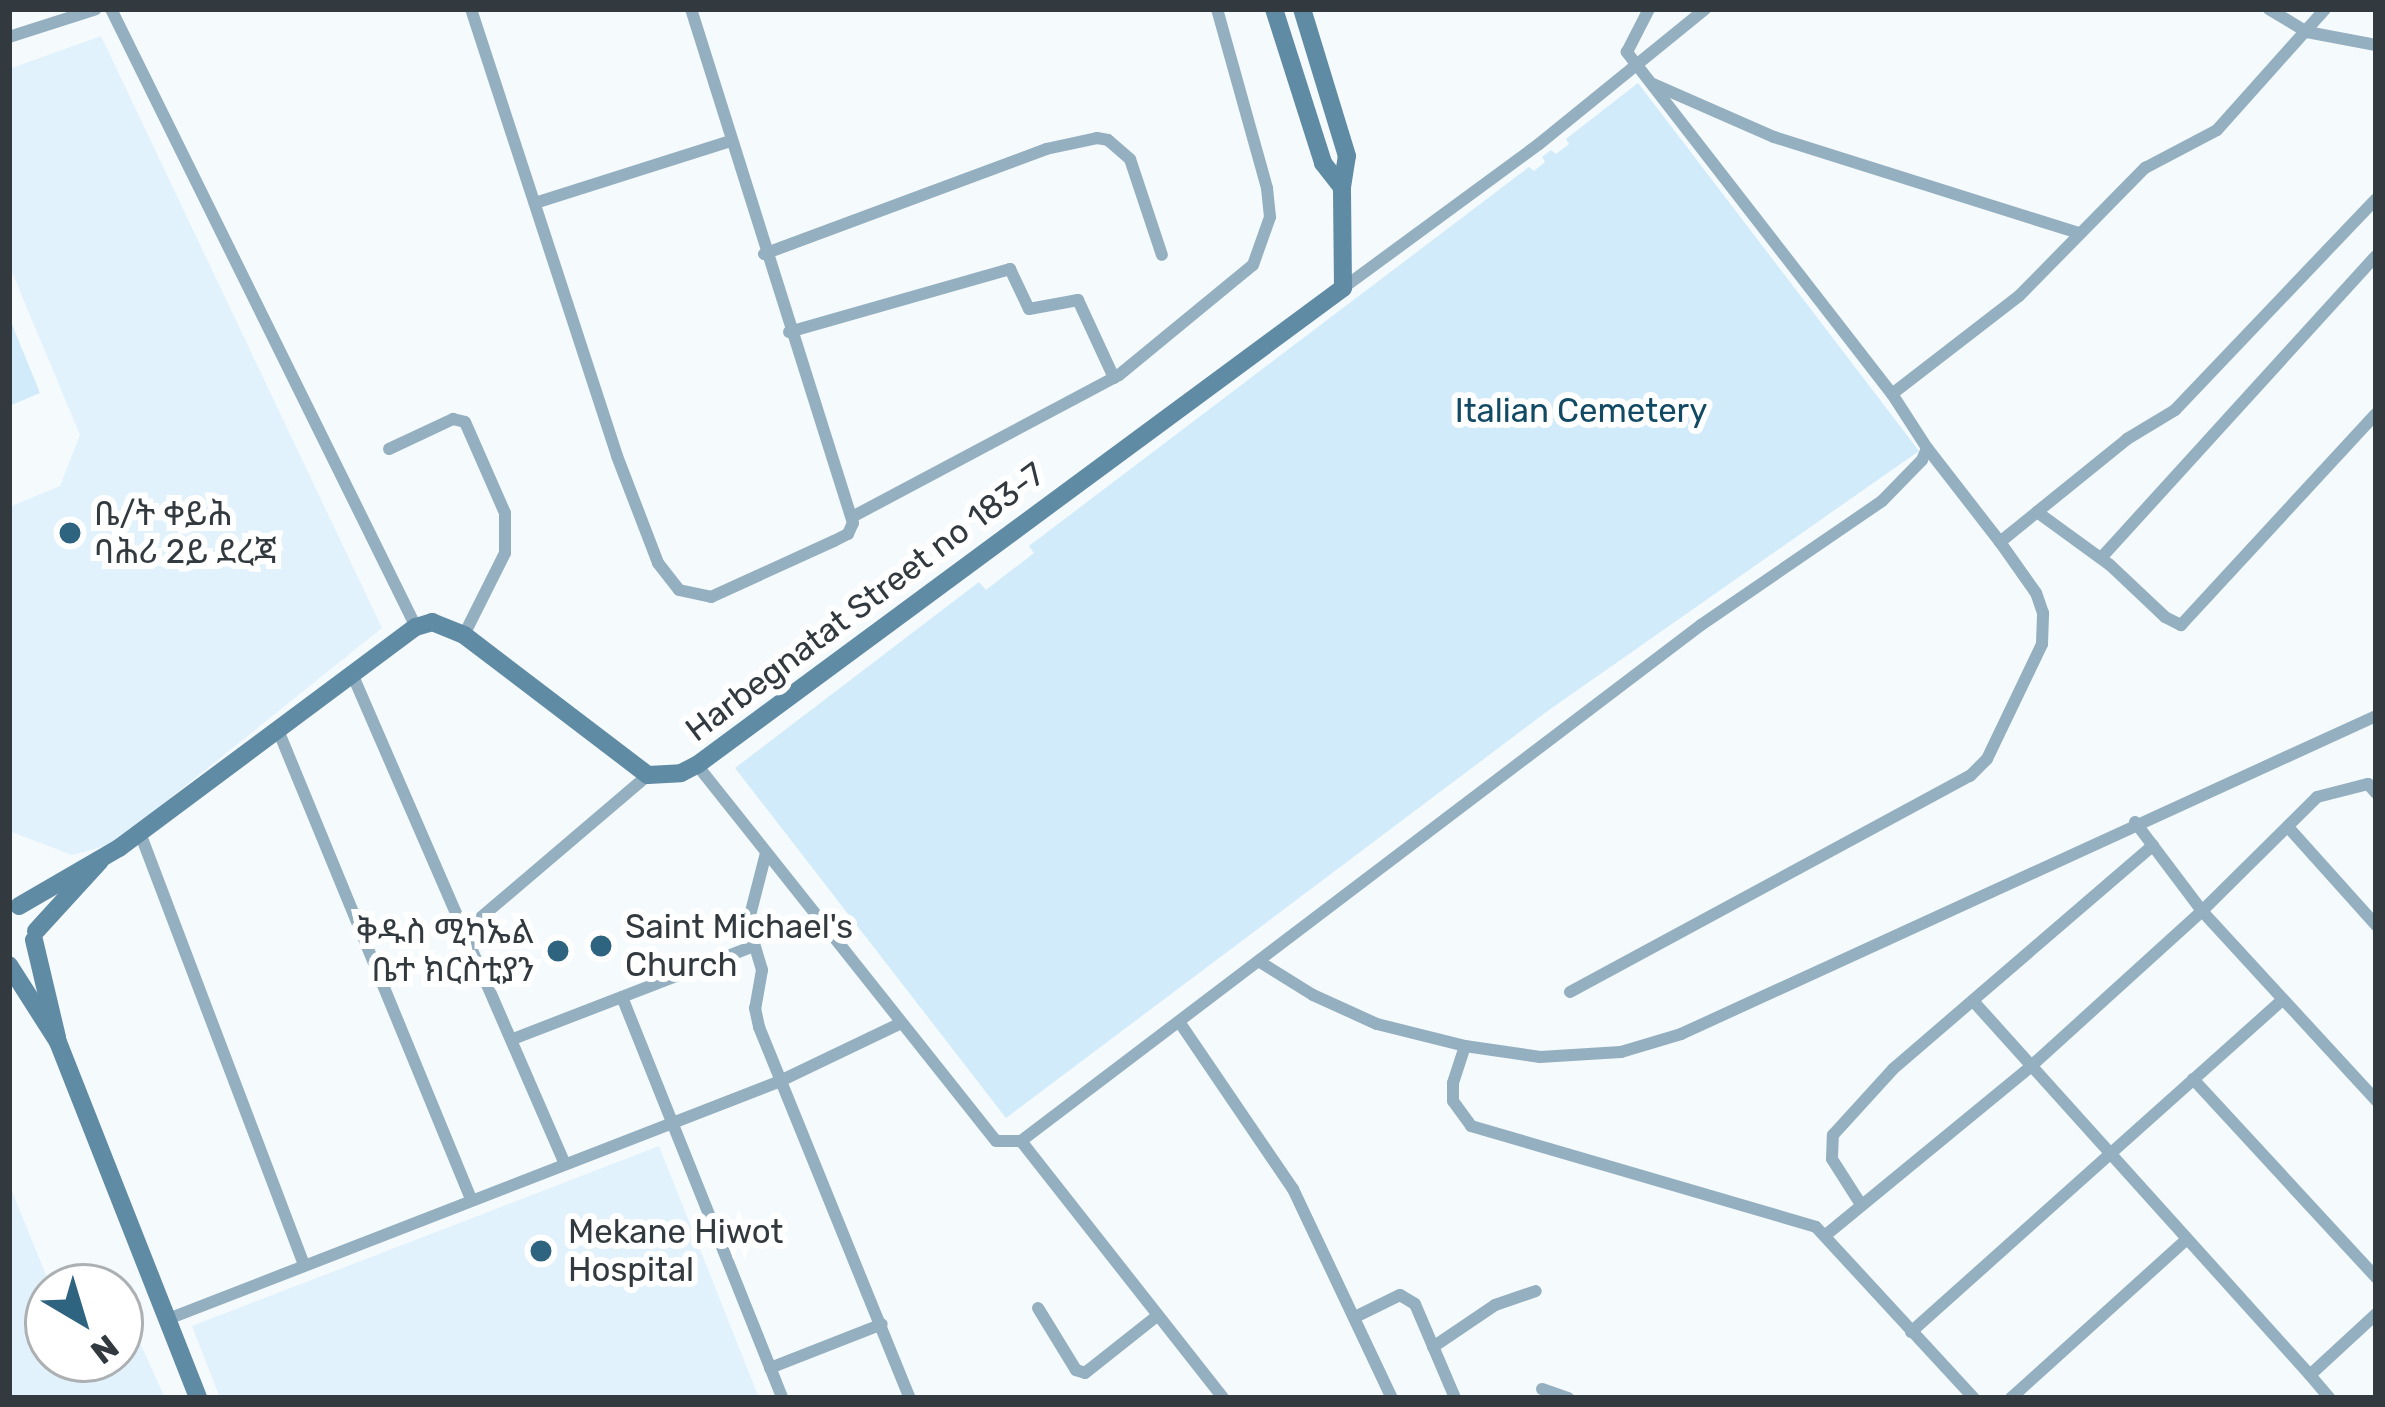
<!DOCTYPE html>
<html>
<head>
<meta charset="utf-8">
<style>
  body { margin:0 }
  #map { position:relative; width:2385px; height:1407px; overflow:hidden; background:#f5fafc; font-family:Rubik,"Noto Sans Ethiopic",sans-serif }
  div>[style] { position:absolute }
  [style*='--x'] { left:calc(var(--x)*1px); top:calc(var(--y)*1px); width:calc(var(--w)*1px); rotate:calc(var(--a)*1deg) }
  .built>* { inset:0; background:#e1f2fc }
  .green>* { inset:0; background:#d1ebfa }
  .minor>* { height:12px; margin:-6px; padding:0 6px; transform-origin:6px; border-radius:6px; background:#93afc0 }
  .secondary>* { height:18px; margin:-9px; padding:0 9px; transform-origin:9px; border-radius:9px; background:#608ba4 }
  .dots>* { width:33px; height:33px; translate:-50% -50%; box-sizing:border-box; border:6px solid #fff; border-radius:50% }
  span { translate:-50% -50%; white-space:nowrap; text-align:center; line-height:1.15; -webkit-text-stroke:12px #fff; paint-order:stroke }
  .park-label { font-size:33px; color:#124a64 }
  .poi-label { font-size:33px; color:#323a3f }
  .left { translate:0 -50%; text-align:left }
  .right { translate:-100% -50%; text-align:right }
  .street-label { font-size:33px; color:#323a3f }
  .frame { position:absolute; inset:0; border:12px solid #323a3f; pointer-events:none }
  .north { position:absolute; left:24px; top:1263px; width:120px; height:120px; box-sizing:border-box; background:#fff; border:3px solid #adb0b2; border-radius:50%; rotate:142deg; font-size:33px; font-weight:700; line-height:48px; text-align:center; color:#323a3f }
  .north::after { content:''; display:block; margin:auto; width:42px; height:54px; background:#2f6480; clip-path:polygon(50% 0,100% 100%,50% 72%,0 100%) }
</style>
</head>
<body>
<div id="map">
  <div class="built">
    <i style="clip-path:polygon(101px 36px,382px 628px,113px 844px,72px 855px,9px 831px,9px 507px,60px 486px,80px 435px,9px 265px,9px 69px)"></i>
    <i style="clip-path:polygon(659px 1146px,759px 1398px,220px 1398px,192px 1326px)"></i>
    <i style="clip-path:polygon(9px 1184px,51px 1287px,48px 1359px,120px 1359px,121px 1301px,165px 1398px,9px 1398px)"></i>
  </div>
  <div class="green">
    <i style="clip-path:polygon(1638px 83px,1919px 451px,1549px 710px,1006px 1118px,735px 768px,979px 582px,986px 590px,1034px 553px,1029px 546px,1529px 167px,1534px 171px,1545px 162px,1542px 157px,1551px 150px,1556px 154px,1569px 144px,1566px 139px)"></i>
    <i style="clip-path:polygon(9px 317px,40px 393px,9px 406px)"></i>
  </div>
  <div class="minor">
    <i style="--x:111;--y:9;--w:689;--a:63.73"></i>
    <i style="--x:471;--y:9;--w:470;--a:71.9"></i>
    <i style="--x:617;--y:456;--w:115;--a:69"></i>
    <i style="--x:658;--y:563;--w:34;--a:52"></i>
    <i style="--x:679;--y:590;--w:33;--a:12"></i>
    <i style="--x:711;--y:597;--w:135;--a:-24.5"></i>
    <i style="--x:834;--y:541;--w:16;--a:-27"></i>
    <i style="--x:848;--y:534;--w:12;--a:-66"></i>
    <i style="--x:853;--y:523;--w:539;--a:-107.49"></i>
    <i style="--x:2269;--y:9;--w:44;--a:31.2"></i>
    <i style="--x:2307;--y:32;--w:70;--a:10.7"></i>
    <i style="--x:9;--y:37;--w:91;--a:-17.8"></i>
    <i style="--x:1653;--y:84;--w:132;--a:23.7"></i>
    <i style="--x:1774;--y:137;--w:317;--a:17.5"></i>
    <i style="--x:535;--y:203;--w:206;--a:-17.6"></i>
    <i style="--x:764;--y:254;--w:301;--a:-20.4"></i>
    <i style="--x:1046;--y:149;--w:52;--a:-12.2"></i>
    <i style="--x:1097;--y:138;--w:11;--a:10"></i>
    <i style="--x:1108;--y:140;--w:29;--a:41"></i>
    <i style="--x:1130;--y:159;--w:101;--a:71.6"></i>
    <i style="--x:1343;--y:288;--w:243;--a:-36.3"></i>
    <i style="--x:1539;--y:144;--w:214;--a:-39.1"></i>
    <i style="--x:789;--y:332;--w:230;--a:-15.9"></i>
    <i style="--x:1010;--y:269;--w:44;--a:64.6"></i>
    <i style="--x:1029;--y:309;--w:50;--a:-10.4"></i>
    <i style="--x:1078;--y:300;--w:86;--a:65.2"></i>
    <i style="--x:1892;--y:394;--w:160;--a:-37.7"></i>
    <i style="--x:2019;--y:296;--w:180;--a:-45.5"></i>
    <i style="--x:2145;--y:168;--w:81;--a:-27.8"></i>
    <i style="--x:2217;--y:130;--w:162;--a:-48.2"></i>
    <i style="--x:389;--y:449;--w:71;--a:-25.1"></i>
    <i style="--x:453;--y:419;--w:12;--a:14"></i>
    <i style="--x:465;--y:422;--w:99;--a:66.3"></i>
    <i style="--x:505;--y:513;--w:40;--a:90"></i>
    <i style="--x:505;--y:553;--w:92;--a:116.6"></i>
    <i style="--x:2037;--y:512;--w:90;--a:36"></i>
    <i style="--x:2110;--y:565;--w:76;--a:43.4"></i>
    <i style="--x:2165;--y:617;--w:18;--a:27"></i>
    <i style="--x:2181;--y:625;--w:287;--a:-47.3"></i>
    <i style="--x:852;--y:517;--w:302;--a:-28"></i>
    <i style="--x:1119;--y:375;--w:173;--a:-39.4"></i>
    <i style="--x:1253;--y:265;--w:51;--a:-70.5"></i>
    <i style="--x:1270;--y:217;--w:29;--a:-96"></i>
    <i style="--x:1267;--y:188;--w:186;--a:-105.6"></i>
    <i style="--x:2000;--y:542;--w:164;--a:-39"></i>
    <i style="--x:2127;--y:439;--w:56;--a:-31.1"></i>
    <i style="--x:2175;--y:410;--w:291;--a:-46.4"></i>
    <i style="--x:2101;--y:558;--w:408;--a:-47.7"></i>
    <i style="--x:353;--y:676;--w:530;--a:66.53"></i>
    <i style="--x:278;--y:730;--w:507;--a:67.63"></i>
    <i style="--x:697;--y:765;--w:480;--a:51.5"></i>
    <i style="--x:996;--y:1141;--w:25;--a:0"></i>
    <i style="--x:1021;--y:1141;--w:327;--a:51.8"></i>
    <i style="--x:2135;--y:822;--w:111;--a:53"></i>
    <i style="--x:2202;--y:911;--w:257;--a:47.4"></i>
    <i style="--x:2288;--y:827;--w:132;--a:48.1"></i>
    <i style="--x:140;--y:833;--w:462;--a:69.2"></i>
    <i style="--x:766;--y:853;--w:72;--a:104.4"></i>
    <i style="--x:748;--y:923;--w:49;--a:73.4"></i>
    <i style="--x:762;--y:970;--w:39;--a:100"></i>
    <i style="--x:755;--y:1008;--w:19;--a:78"></i>
    <i style="--x:759;--y:1027;--w:401;--a:67.9"></i>
    <i style="--x:466;--y:930;--w:239;--a:-40.4"></i>
    <i style="--x:1260;--y:962;--w:62;--a:31.9"></i>
    <i style="--x:1313;--y:995;--w:70;--a:24.4"></i>
    <i style="--x:1377;--y:1024;--w:91;--a:14"></i>
    <i style="--x:1465;--y:1046;--w:76;--a:8.3"></i>
    <i style="--x:1540;--y:1057;--w:81;--a:-3.5"></i>
    <i style="--x:1621;--y:1052;--w:63;--a:-16.7"></i>
    <i style="--x:1681;--y:1034;--w:764;--a:-24.59"></i>
    <i style="--x:1570;--y:992;--w:455;--a:-28.4"></i>
    <i style="--x:1970;--y:776;--w:24;--a:-45"></i>
    <i style="--x:1987;--y:759;--w:127;--a:-64.4"></i>
    <i style="--x:2042;--y:644;--w:31;--a:-88"></i>
    <i style="--x:2043;--y:613;--w:21;--a:-109"></i>
    <i style="--x:2036;--y:593;--w:62;--a:-125.2"></i>
    <i style="--x:2000;--y:542;--w:119;--a:-127.8"></i>
    <i style="--x:622;--y:997;--w:432;--a:68.2"></i>
    <i style="--x:1974;--y:1002;--w:502;--a:47.99"></i>
    <i style="--x:2310;--y:1375;--w:90;--a:-42.7"></i>
    <i style="--x:1180;--y:1023;--w:201;--a:55.8"></i>
    <i style="--x:1293;--y:1189;--w:231;--a:64.7"></i>
    <i style="--x:513;--y:1039;--w:255;--a:-21.1"></i>
    <i style="--x:1465;--y:1046;--w:39;--a:108"></i>
    <i style="--x:1453;--y:1083;--w:18;--a:90"></i>
    <i style="--x:1453;--y:1101;--w:31;--a:54"></i>
    <i style="--x:1471;--y:1126;--w:359;--a:16.3"></i>
    <i style="--x:1816;--y:1227;--w:233;--a:47.3"></i>
    <i style="--x:2193;--y:1079;--w:270;--a:47.3"></i>
    <i style="--x:1021;--y:1141;--w:854;--a:-37.19"></i>
    <i style="--x:1701;--y:625;--w:219;--a:-34.4"></i>
    <i style="--x:1882;--y:501;--w:57;--a:-45.7"></i>
    <i style="--x:1922;--y:460;--w:13;--a:-67"></i>
    <i style="--x:1927;--y:448;--w:64;--a:-122.9"></i>
    <i style="--x:1892;--y:394;--w:433;--a:-127.8"></i>
    <i style="--x:1627;--y:52;--w:48;--a:-62.9"></i>
    <i style="--x:1860;--y:1203;--w:52;--a:-122.5"></i>
    <i style="--x:1832;--y:1159;--w:24;--a:-88"></i>
    <i style="--x:1833;--y:1135;--w:89;--a:-47.7"></i>
    <i style="--x:1893;--y:1069;--w:343;--a:-40.7"></i>
    <i style="--x:1827;--y:1234;--w:261;--a:-39.4"></i>
    <i style="--x:2029;--y:1068;--w:234;--a:-42.2"></i>
    <i style="--x:2202;--y:911;--w:162;--a:-44.7"></i>
    <i style="--x:2317;--y:797;--w:53;--a:-14.3"></i>
    <i style="--x:2368;--y:784;--w:12;--a:48"></i>
    <i style="--x:1038;--y:1308;--w:73;--a:58.5"></i>
    <i style="--x:1076;--y:1370;--w:9;--a:18"></i>
    <i style="--x:1085;--y:1373;--w:92;--a:-38.4"></i>
    <i style="--x:1355;--y:1317;--w:50;--a:-26.1"></i>
    <i style="--x:1400;--y:1295;--w:17;--a:31"></i>
    <i style="--x:1415;--y:1304;--w:102;--a:66.9"></i>
    <i style="--x:168;--y:1319;--w:654;--a:-21.23"></i>
    <i style="--x:778;--y:1082;--w:136;--a:-25.6"></i>
    <i style="--x:1911;--y:1332;--w:498;--a:-41.8"></i>
    <i style="--x:1433;--y:1347;--w:75;--a:-34.1"></i>
    <i style="--x:1495;--y:1305;--w:43;--a:-18.9"></i>
    <i style="--x:770;--y:1368;--w:120;--a:-21.4"></i>
    <i style="--x:2310;--y:1375;--w:30;--a:50"></i>
    <i style="--x:1542;--y:1389;--w:28;--a:19"></i>
    <i style="--x:2011;--y:1398;--w:234;--a:-42.1"></i>
  </div>
  <div class="secondary">
    <i style="--x:1274;--y:9;--w:162;--a:72.3"></i>
    <i style="--x:1323;--y:163;--w:31;--a:52"></i>
    <i style="--x:19;--y:906;--w:116;--a:-30.1"></i>
    <i style="--x:119;--y:848;--w:370;--a:-36.7"></i>
    <i style="--x:416;--y:627;--w:17;--a:-17"></i>
    <i style="--x:432;--y:622;--w:35;--a:22"></i>
    <i style="--x:464;--y:635;--w:231;--a:37.3"></i>
    <i style="--x:648;--y:775;--w:33;--a:-3"></i>
    <i style="--x:681;--y:773;--w:18;--a:-27"></i>
    <i style="--x:697;--y:765;--w:803;--a:-36.44"></i>
    <i style="--x:1343;--y:288;--w:101;--a:-90.6"></i>
    <i style="--x:1342;--y:187;--w:31;--a:-81"></i>
    <i style="--x:1347;--y:156;--w:154;--a:-107"></i>
    <i style="--x:36;--y:931;--w:95;--a:-47.6"></i>
    <i style="--x:34;--y:940;--w:100;--a:76.7"></i>
    <i style="--x:9;--y:965;--w:91;--a:57.5"></i>
    <i style="--x:58;--y:1042;--w:383;--a:68.5"></i>
  </div>
  <div class="dots">
    <i style="left:70px;top:533px;background:#2f6480"></i>
    <i style="left:601px;top:946px;background:#2f6480"></i>
    <i style="left:558px;top:951px;background:#2f6480"></i>
    <i style="left:541px;top:1251px;background:#2f6480"></i>
  </div>
  <div class="park-label">
    <span style="left:1581px;top:411px">Italian Cemetery</span>
  </div>
  <div class="poi-label">
    <span class="left" style="left:94px;top:533px">ቤ/ት ቀይሕ<br>ባሕሪ 2ይ ደረጃ</span>
    <span class="left" style="left:625px;top:946px">Saint Michael's<br>Church</span>
    <span class="right" style="left:534px;top:951px">ቅዱስ ሚካኤል<br>ቤተ ክርስቲያን</span>
    <span class="left" style="left:568px;top:1251px">Mekane Hiwot<br>Hospital</span>
  </div>
  <div class="street-label">
    <span style="left:865px;top:602px;rotate:-37deg">Harbegnatat Street no 183-7</span>
  </div>
  <div class="frame"></div>
  <div class="north">N</div>
</div>
</body>
</html>
